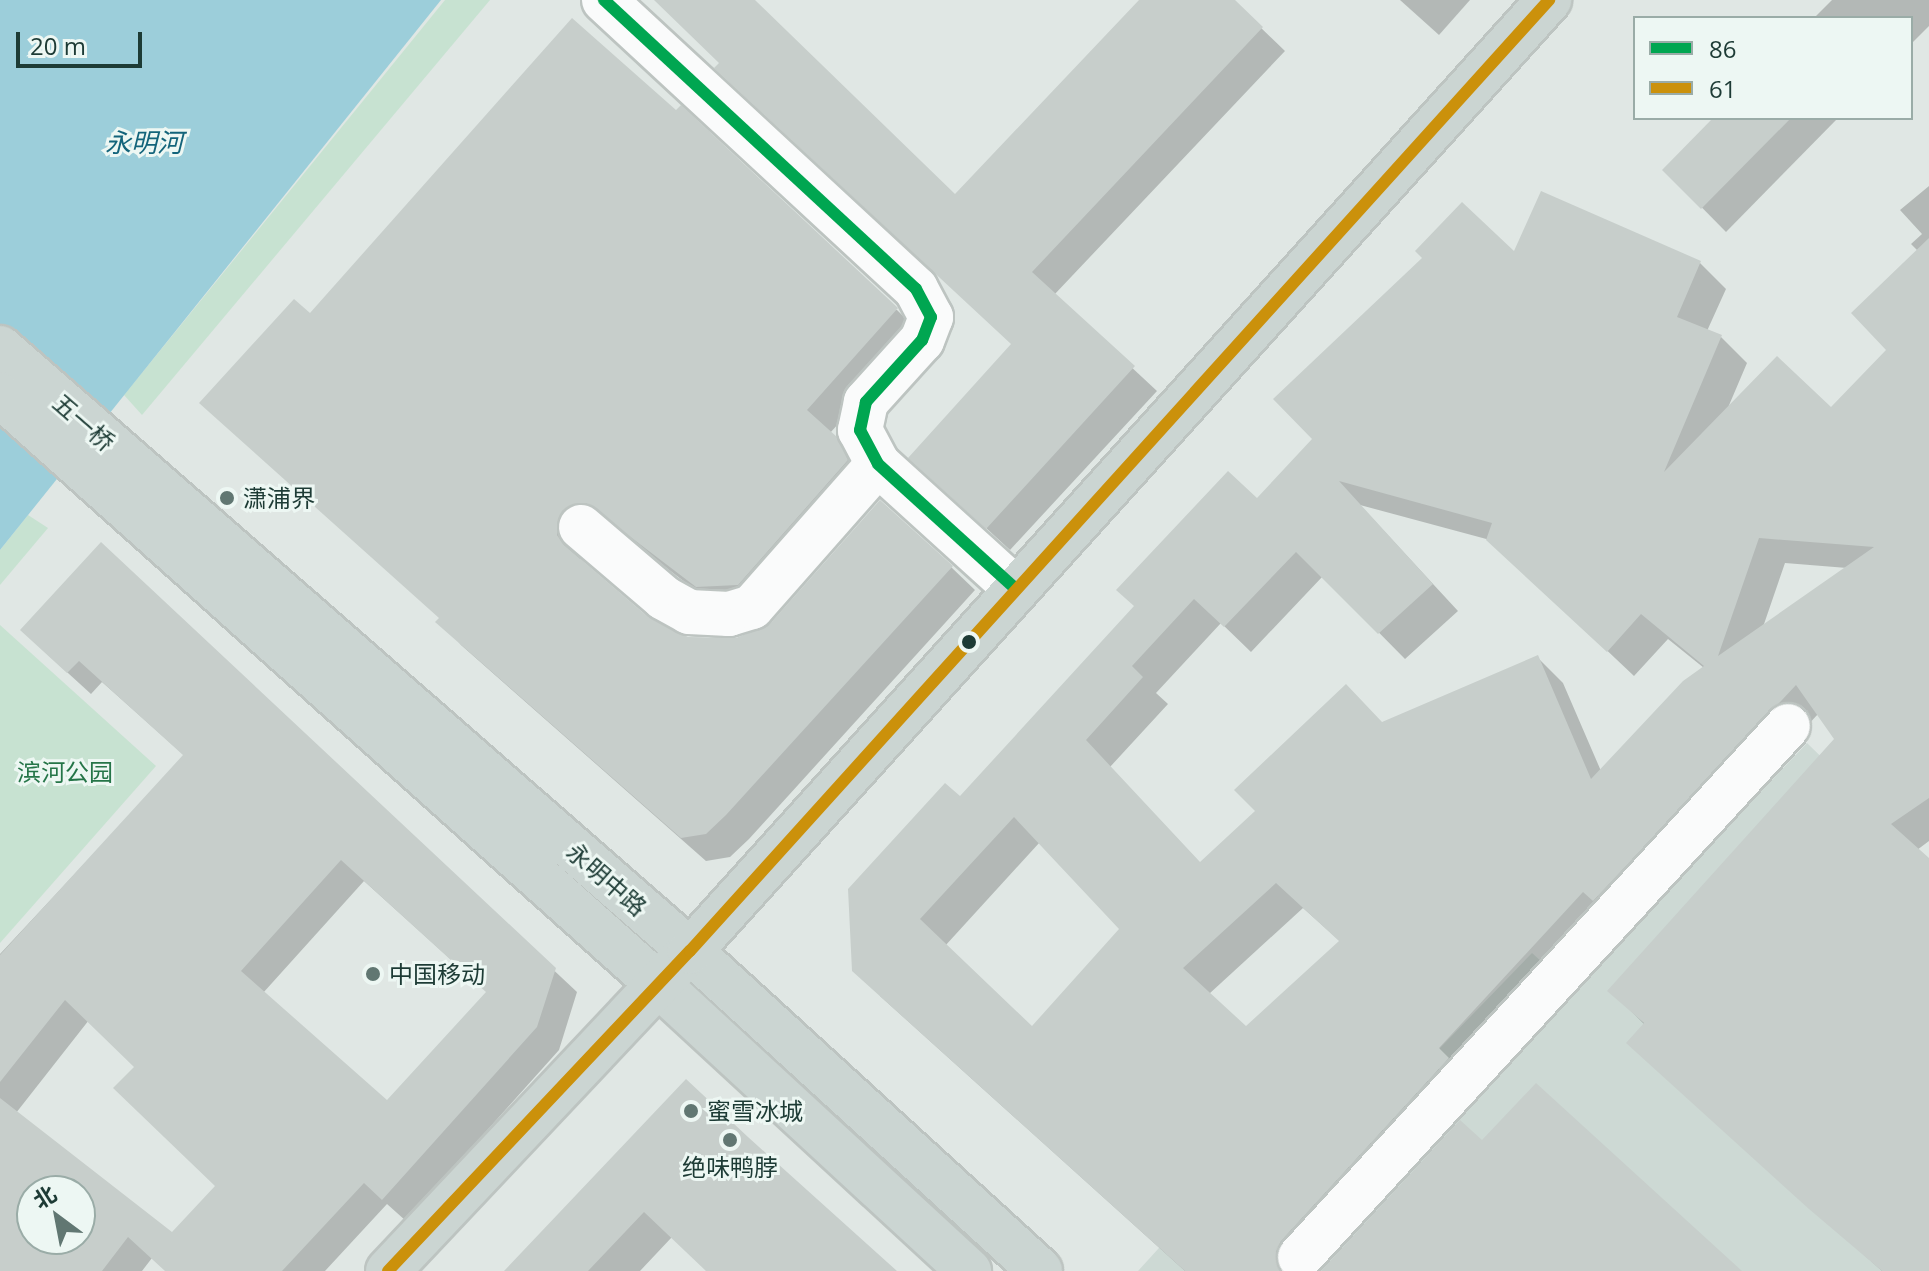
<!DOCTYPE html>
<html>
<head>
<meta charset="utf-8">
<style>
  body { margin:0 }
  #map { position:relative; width:1929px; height:1271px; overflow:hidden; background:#e0e7e4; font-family:"Open Sans","Noto Sans SC",sans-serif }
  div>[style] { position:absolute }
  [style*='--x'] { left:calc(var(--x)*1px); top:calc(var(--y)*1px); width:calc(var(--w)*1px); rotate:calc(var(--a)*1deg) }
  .built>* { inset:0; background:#cdd9d4 }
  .green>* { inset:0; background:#c7e2d1 }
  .water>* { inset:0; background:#9cceda }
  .shadow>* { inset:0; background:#0003 }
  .building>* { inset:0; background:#c7cecb }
  .roads { filter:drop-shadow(2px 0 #bdc4c1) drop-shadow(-2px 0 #bdc4c1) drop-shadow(0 2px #bdc4c1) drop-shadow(0 -2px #bdc4c1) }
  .minor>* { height:44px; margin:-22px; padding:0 22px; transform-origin:22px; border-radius:22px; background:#fafbfb }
  .major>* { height:44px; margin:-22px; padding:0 22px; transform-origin:22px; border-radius:22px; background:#cbd5d2 }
  .bus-1>* { height:12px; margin:-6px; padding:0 6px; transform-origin:6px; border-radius:6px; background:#00a651 }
  .bus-2>* { height:12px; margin:-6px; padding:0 6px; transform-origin:6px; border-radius:6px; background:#cb910b }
  .dots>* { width:22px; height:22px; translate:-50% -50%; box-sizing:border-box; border:4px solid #edf7f3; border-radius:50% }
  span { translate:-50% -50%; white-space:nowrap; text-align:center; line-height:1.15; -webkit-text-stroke:6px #edf7f3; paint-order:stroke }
  .street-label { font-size:24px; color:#1d3b35 }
  .poi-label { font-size:24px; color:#1d3b35 }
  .left { translate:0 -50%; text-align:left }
  .park-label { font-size:24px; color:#257548 }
  .water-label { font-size:26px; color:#13647b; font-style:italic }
  .legend { position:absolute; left:1633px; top:16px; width:280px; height:104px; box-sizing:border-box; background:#edf7f3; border:2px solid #9aaca7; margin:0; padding:10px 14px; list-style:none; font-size:24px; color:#1d3b35 }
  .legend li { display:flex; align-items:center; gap:16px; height:40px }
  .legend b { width:40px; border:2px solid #9aaca7 }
  .north { position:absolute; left:16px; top:1175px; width:80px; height:80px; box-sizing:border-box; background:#edf7f3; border:2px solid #9aaca7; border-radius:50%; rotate:328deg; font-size:22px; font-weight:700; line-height:32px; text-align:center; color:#1d3b35 }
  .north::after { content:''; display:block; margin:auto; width:28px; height:36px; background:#617772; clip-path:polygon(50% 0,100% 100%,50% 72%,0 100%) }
  .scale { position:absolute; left:16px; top:32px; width:126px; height:36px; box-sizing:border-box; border:4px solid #1d3b35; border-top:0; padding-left:10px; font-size:24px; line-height:28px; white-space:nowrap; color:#1d3b35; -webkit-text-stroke:6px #edf7f3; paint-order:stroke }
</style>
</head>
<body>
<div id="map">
  <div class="built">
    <i style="clip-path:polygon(1807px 743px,1929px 862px,1929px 1271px,1138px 1271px,1210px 1192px,1258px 1236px,1532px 953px,1573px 990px)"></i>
  </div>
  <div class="green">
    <i style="clip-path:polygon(445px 0,490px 0,142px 415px,124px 395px)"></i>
    <i style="clip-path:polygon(28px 515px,48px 528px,0 585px,0 550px)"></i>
    <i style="clip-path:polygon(0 625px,156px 766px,0 943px)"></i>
  </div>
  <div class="water">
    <i style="clip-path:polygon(0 0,441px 0,0 550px)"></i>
  </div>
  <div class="shadow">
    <i style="clip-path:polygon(656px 0,752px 0,955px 197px,1141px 0,1232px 0,1285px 51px,1054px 295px,1157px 391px,1010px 550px,934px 480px,1013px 344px)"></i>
    <i style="clip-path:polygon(1400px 0,1470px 0,1439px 35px)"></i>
    <i style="clip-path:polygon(1832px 0,1929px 0,1929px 26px,1911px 44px,1911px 18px,1814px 18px)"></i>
    <i style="clip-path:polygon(1716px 118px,1838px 118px,1726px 232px,1665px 170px)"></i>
    <i style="clip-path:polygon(evenodd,1929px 186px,1929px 841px,1917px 850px,1929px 861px,1929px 1271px,1882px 1271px,1628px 1043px,1645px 1025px,1610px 990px,1836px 740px,1818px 714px,1305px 1271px,1185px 1271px,880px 996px,960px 798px,1257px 501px,1515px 255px,1542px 194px,1700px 263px,1726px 289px,1707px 331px,1721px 337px,1747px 363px,1727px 410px,1831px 410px,1889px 350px,1918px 251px,1911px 244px,1922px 234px,1900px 210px,1929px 186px,1360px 505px,1490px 540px,1634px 676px,1668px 639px,1704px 668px,1601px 771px,1563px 683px,1537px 657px,1383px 724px,1201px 864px,1110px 767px,1168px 704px,1156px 693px,1221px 623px,1251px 652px,1323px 576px,1405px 659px,1458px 611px,1360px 505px,1929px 186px,1785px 563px,1847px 568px,1763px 627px,1785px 563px,1929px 186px,1040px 842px,1122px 929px,1032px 1029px,945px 946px,1040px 842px,1929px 186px,1303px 908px,1341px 942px,1246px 1029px,1209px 994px,1303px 908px)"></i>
    <i style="clip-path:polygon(897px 310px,920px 333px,830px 433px,860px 463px,721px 610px,611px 525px,584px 534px,580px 560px,647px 619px,687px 639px,736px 640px,951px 567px,975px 590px,749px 839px,730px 857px,706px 861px,461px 645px,440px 619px,310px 316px)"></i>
    <i style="clip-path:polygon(evenodd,101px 545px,577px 992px,559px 1050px,406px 1221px,387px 1204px,325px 1271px,166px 1271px,152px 1258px,142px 1271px,0 1271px,0 954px,185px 756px,102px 682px,91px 694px,46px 653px,101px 545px,364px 881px,488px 993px,387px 1103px,263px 993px,364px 881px,101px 545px,89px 1020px,136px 1067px,217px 1187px,172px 1235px,16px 1113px,89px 1020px,101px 545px,32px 1191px,80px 1191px,80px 1239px,32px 1239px,32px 1191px)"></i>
    <i style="clip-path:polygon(686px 1082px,895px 1271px,708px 1271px,672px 1237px,640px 1271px,509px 1271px)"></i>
  </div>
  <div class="building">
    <i style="clip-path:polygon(654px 0,755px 0,955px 194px,1139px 0,1235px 0,1263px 27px,1032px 272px,1135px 366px,986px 529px,908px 458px,1011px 344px,714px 68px,719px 63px)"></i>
    <i style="clip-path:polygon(572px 18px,676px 110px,681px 105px,898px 308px,807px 410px,837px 437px,848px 460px,738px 585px,696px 587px,586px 503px,562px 511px,557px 535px,564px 545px,648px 617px,688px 637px,736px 638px,770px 624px,880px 500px,953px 566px,726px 815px,706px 834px,681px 838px,435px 622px,439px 618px,199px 403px,294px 299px,310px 313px)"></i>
    <i style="clip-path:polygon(1713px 118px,1791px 118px,1701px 209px,1662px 170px)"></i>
    <i style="clip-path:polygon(evenodd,1541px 191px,1701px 261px,1677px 317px,1722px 335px,1664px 472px,1777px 356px,1831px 407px,1886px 350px,1851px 313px,1929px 238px,1929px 798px,1891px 824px,1929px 858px,1929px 1271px,1882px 1271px,1809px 1209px,1626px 1043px,1644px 1023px,1607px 991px,1834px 739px,1796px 685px,1593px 901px,1583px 892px,1439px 1048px,1449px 1058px,1281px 1241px,1276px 1252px,1280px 1271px,1185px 1271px,852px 971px,848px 889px,945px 783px,960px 796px,1134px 606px,1116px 590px,1228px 471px,1257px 498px,1312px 439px,1273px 399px,1422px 258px,1415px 251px,1462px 202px,1514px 251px,1541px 191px,1339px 481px,1492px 523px,1486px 540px,1607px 652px,1641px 614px,1704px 666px,1683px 681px,1591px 779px,1538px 655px,1382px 722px,1346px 684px,1234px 790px,1255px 811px,1200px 862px,1086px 740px,1143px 677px,1132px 666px,1194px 599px,1224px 627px,1296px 552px,1378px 634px,1433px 584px,1339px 481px,1541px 191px,1759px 538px,1874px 547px,1718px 656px,1759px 538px,1541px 191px,1014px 817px,1119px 929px,1032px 1026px,920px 919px,1014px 817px,1541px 191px,1276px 883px,1339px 941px,1246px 1026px,1183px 968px,1276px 883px)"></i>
    <i style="clip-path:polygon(evenodd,101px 542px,556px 968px,537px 1027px,382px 1200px,364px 1183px,282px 1271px,165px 1271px,128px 1237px,102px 1271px,0 1271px,0 1098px,172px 1232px,215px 1186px,113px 1088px,134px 1067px,65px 1000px,0 1082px,0 955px,183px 755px,79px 661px,67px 673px,20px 630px,101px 542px,341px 860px,486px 992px,387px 1100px,241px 971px,341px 860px,101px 542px,32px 1191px,80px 1191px,80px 1239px,32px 1239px,32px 1191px)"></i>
    <i style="clip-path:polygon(686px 1079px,748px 1137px,897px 1271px,706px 1271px,644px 1212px,588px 1271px,504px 1271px)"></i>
    <i style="clip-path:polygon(1536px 1083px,1742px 1271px,1321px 1271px,1460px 1120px,1482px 1140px)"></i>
  </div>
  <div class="roads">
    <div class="minor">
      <i style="--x:604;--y:0;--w:425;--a:42.8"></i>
      <i style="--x:916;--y:289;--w:32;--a:62"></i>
      <i style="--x:931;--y:317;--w:25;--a:111"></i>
      <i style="--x:922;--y:340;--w:84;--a:132.1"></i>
      <i style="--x:866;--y:402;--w:29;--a:102"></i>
      <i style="--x:860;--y:430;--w:38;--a:62"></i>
      <i style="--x:878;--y:464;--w:186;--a:42.2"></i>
      <i style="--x:581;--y:527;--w:109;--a:40.5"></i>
      <i style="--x:664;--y:598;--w:29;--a:29"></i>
      <i style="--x:689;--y:612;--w:40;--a:2.9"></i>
      <i style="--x:729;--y:614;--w:24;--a:-17"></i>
      <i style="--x:752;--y:607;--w:191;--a:-48.6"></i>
      <i style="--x:1300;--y:1257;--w:721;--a:-47.42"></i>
    </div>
    <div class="major">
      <i style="--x:0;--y:348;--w:916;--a:41.15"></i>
      <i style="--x:690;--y:951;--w:474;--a:42.4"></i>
      <i style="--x:0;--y:395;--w:885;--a:41.84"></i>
      <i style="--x:659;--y:985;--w:422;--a:42.7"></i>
      <i style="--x:388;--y:1271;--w:440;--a:-46.7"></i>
      <i style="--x:690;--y:951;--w:1282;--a:-47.91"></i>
    </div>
  </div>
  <div class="bus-1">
    <i style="--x:604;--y:0;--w:425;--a:42.8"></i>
    <i style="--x:916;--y:289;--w:32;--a:62"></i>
    <i style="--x:931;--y:317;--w:25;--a:111"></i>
    <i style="--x:922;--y:340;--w:84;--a:132.1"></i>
    <i style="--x:866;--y:402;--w:29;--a:102"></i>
    <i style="--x:860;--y:430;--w:38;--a:62"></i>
    <i style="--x:878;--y:464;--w:186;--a:42.2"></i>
  </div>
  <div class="bus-2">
    <i style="--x:388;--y:1271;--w:440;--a:-46.7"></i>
    <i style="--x:690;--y:951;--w:1282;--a:-47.91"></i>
  </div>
  <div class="dots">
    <i style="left:227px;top:498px;background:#617772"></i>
    <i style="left:969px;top:642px;background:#1d3b35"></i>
    <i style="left:373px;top:974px;background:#617772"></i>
    <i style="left:691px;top:1111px;background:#617772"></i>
    <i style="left:730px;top:1140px;background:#617772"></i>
  </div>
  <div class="street-label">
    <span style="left:84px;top:422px;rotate:41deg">五一桥</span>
    <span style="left:607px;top:879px;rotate:41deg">永明中路</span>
  </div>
  <div class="poi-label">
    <span class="left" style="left:243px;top:498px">潇浦界</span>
    <span class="left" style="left:389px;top:974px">中国移动</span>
    <span class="left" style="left:707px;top:1111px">蜜雪冰城</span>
    <span style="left:730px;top:1167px">绝味鸭脖</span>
  </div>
  <div class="park-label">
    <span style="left:65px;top:772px">滨河公园</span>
  </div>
  <div class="water-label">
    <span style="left:144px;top:143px">永明河</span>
  </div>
  <ul class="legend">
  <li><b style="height:10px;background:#00a651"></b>86</li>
  <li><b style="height:10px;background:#cb910b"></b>61</li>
  </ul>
  <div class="north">北</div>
  <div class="scale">20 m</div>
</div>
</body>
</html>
